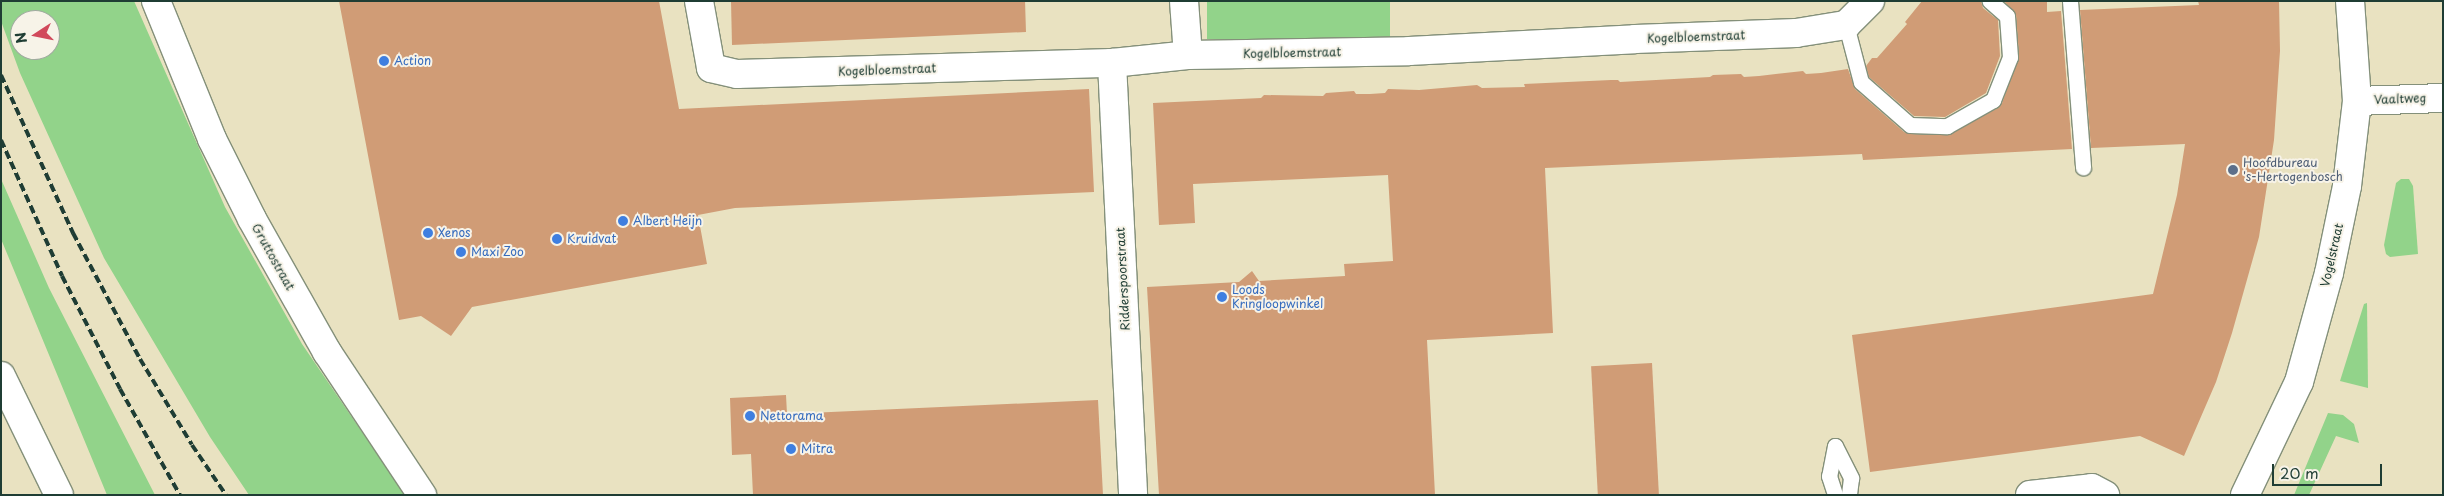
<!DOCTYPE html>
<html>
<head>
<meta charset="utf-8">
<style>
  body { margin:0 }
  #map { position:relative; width:2444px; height:496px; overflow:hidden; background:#e9e2c1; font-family:"Playpen Sans",sans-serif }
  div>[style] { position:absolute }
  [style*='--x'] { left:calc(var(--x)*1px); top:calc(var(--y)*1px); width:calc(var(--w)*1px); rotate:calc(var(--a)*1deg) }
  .green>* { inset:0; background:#92d38a; transform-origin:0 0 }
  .building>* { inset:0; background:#d09c76; transform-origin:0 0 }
  .roads { filter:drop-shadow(1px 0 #84907a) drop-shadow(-1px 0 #84907a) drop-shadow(0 1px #84907a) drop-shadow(0 -1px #84907a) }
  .service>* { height:15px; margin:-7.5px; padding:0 7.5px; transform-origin:7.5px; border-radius:7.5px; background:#fff }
  .minor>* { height:28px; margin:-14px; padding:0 14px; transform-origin:14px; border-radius:14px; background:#fff }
  .secondary>* { height:28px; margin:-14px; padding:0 14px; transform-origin:14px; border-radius:14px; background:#fff }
  .rail>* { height:4px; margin-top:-2px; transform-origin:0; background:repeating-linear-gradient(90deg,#1f3d34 0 8px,transparent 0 12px) }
  .dots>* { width:14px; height:14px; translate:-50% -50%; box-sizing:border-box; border:2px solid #f7f3e8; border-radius:50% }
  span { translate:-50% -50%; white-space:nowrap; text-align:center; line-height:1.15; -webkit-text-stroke:4px #f7f3e8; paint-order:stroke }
  .street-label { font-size:12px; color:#1f3d34 }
  .shop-label { font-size:12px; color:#366cbe }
  .left { translate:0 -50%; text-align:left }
  .service-label { font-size:12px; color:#4e5e75 }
  .frame { position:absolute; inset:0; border:2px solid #1f3d34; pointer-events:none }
  .north { position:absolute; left:10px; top:10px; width:50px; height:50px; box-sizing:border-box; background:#f7f3e8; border:1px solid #a1aaa0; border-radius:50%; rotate:259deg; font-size:14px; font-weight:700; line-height:20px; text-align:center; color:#1f3d34 }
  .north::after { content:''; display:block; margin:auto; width:18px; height:22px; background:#d1495b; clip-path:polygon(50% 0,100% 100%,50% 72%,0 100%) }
  .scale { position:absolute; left:2272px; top:464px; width:110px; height:22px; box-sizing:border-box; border:2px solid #1f3d34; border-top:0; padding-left:6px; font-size:15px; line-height:18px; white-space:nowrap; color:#1f3d34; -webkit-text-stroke:4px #f7f3e8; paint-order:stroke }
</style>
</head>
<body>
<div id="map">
  <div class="green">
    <i style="clip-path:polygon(evenodd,1px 1px,134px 1px,225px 207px,302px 344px,405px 495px,249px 495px,210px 437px,104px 258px,20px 73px,1px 21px,1px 1px,20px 20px,50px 20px,50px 50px,20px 50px,20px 20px)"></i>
    <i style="left:1207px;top:1px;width:183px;height:38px"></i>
    <i style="clip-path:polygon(1px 179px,49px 288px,155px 495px,107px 495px,1px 239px)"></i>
    <i style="clip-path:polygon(2401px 179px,2409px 179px,2413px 186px,2418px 254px,2390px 257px,2386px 254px,2384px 245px,2396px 183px)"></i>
    <i style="clip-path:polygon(2367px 303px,2368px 388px,2340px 381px,2364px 304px)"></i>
    <i style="clip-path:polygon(2328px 413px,2343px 415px,2354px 424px,2359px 443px,2336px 436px,2309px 495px,2294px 495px)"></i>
  </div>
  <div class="building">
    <i style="clip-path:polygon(339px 1px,659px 1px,679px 109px,1089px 89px,1094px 192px,735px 208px,698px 215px,707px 264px,472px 307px,451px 336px,421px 316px,399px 320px)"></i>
    <i style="clip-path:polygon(731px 1px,1025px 1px,1026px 32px,732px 45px)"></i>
    <i style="clip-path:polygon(1922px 1px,1981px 1px,1983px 8px,1998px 20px,2000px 56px,1986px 93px,1945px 117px,1914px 116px,1869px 77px,1866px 66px,1872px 58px,1877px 58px,1907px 24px,1905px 22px)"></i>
    <i style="clip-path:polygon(2004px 1px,2047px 1px,2047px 12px,2061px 11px,2072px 149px,1863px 160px,1862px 154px,1545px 168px,1553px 333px,1427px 340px,1435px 495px,1159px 495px,1147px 287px,1239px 282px,1252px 271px,1259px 281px,1345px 276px,1344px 264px,1393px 261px,1388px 175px,1193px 184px,1195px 223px,1159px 225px,1153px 103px,1261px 98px,1264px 95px,1323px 96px,1326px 93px,1354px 91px,1356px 94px,1370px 94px,1385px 93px,1388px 89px,1419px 90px,1477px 85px,1482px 88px,1525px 87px,1524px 84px,1611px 80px,1618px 80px,1620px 82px,1710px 77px,1713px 75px,1741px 74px,1744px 77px,1759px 76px,1803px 71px,1806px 74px,1821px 73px,1848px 69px,1855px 89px,1904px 132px,1910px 134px,1947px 135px,1998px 108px,2002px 103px,2019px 56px,2016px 15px)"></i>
    <i style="clip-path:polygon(2198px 1px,2279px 1px,2280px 51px,2274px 140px,2259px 237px,2232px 333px,2216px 382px,2184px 456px,2140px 436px,1870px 472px,1852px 335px,2153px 294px,2177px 195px,2185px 144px,2091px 148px,2080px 10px,2199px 5px)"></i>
    <i style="left:1652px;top:363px;width:132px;height:61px;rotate:87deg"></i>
    <i style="clip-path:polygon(786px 395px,787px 414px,1098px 400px,1103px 495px,753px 495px,751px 454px,732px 455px,730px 398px)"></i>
  </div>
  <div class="roads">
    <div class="service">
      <i style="--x:2070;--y:1;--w:167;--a:85.5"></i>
      <i style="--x:1846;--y:25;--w:59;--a:75.3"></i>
      <i style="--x:1861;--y:82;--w:65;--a:41.3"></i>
      <i style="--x:1910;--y:125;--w:37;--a:2"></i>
      <i style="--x:1947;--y:126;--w:53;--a:-29.5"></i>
      <i style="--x:1993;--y:100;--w:46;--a:-68.4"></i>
      <i style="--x:2010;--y:57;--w:41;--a:-94.2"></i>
      <i style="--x:2007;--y:16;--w:23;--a:-139"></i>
      <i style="--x:1835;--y:446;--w:36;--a:63"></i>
      <i style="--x:1851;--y:478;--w:17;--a:97"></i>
      <i style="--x:1835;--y:446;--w:31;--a:101"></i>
      <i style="--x:1829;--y:476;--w:20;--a:72"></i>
    </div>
    <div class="minor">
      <i style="--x:156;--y:1;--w:149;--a:67.9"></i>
      <i style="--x:212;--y:139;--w:89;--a:63.4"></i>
      <i style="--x:252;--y:219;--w:153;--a:60.6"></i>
      <i style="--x:327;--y:352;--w:172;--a:56.4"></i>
      <i style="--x:699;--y:1;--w:68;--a:79.8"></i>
      <i style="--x:711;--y:68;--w:27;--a:13"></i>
      <i style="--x:737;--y:74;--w:375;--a:-1.7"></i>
      <i style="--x:1112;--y:63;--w:76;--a:-6"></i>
      <i style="--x:1188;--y:55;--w:221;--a:-1"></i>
      <i style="--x:1409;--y:51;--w:226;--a:-3"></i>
      <i style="--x:1635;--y:39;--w:161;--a:-2.1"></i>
      <i style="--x:1796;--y:33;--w:51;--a:-9.1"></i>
      <i style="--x:1846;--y:25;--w:34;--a:-45"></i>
      <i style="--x:1184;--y:1;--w:54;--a:85.8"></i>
      <i style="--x:1112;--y:63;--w:433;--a:87.2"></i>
      <i style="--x:2357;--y:101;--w:86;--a:-2"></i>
      <i style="--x:2030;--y:495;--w:62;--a:-6.4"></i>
      <i style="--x:2092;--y:488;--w:15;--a:28"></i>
      <i style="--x:2245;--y:495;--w:125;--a:-64.5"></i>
      <i style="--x:2299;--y:382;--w:113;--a:-74.6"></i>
      <i style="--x:2329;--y:273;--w:89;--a:-78.3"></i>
      <i style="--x:2347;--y:186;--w:86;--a:-83.3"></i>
      <i style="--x:2357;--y:101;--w:100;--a:-94"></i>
    </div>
    <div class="secondary">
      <i style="--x:1;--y:376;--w:132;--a:64"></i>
    </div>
  </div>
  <div class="rail">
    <i style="--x:1;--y:75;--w:174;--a:65.5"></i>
    <i style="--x:73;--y:233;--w:143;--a:62"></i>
    <i style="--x:140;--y:359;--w:100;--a:58.8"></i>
    <i style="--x:192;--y:445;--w:60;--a:55.8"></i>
    <i style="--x:1;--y:140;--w:149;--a:65.8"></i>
    <i style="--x:62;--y:276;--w:127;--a:62.8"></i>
    <i style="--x:120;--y:389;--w:122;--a:60.5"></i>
  </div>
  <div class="dots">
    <i style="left:384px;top:61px;background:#3f7fe0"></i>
    <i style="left:2233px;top:170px;background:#5c6f8a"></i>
    <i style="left:623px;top:221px;background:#3f7fe0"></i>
    <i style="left:428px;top:233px;background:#3f7fe0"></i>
    <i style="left:557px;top:239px;background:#3f7fe0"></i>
    <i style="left:461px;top:252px;background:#3f7fe0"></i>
    <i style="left:1222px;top:297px;background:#3f7fe0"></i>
    <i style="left:750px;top:416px;background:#3f7fe0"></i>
    <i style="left:791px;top:449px;background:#3f7fe0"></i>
  </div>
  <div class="street-label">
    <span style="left:1696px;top:37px;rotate:-2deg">Kogelbloemstraat</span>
    <span style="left:1292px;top:53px;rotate:-1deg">Kogelbloemstraat</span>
    <span style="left:887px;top:70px;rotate:-2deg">Kogelbloemstraat</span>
    <span style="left:2400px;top:99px;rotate:-2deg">Vaaltweg</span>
    <span style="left:2332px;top:255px;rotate:-77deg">Vogelstraat</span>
    <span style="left:273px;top:257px;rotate:61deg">Gruttostraat</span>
    <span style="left:1123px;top:279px;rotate:-93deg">Ridderspoorstraat</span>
  </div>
  <div class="shop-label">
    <span class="left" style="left:394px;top:61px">Action</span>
    <span class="left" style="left:633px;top:221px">Albert Heijn</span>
    <span class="left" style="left:438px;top:233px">Xenos</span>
    <span class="left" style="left:567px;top:239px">Kruidvat</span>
    <span class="left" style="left:471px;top:252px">Maxi Zoo</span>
    <span class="left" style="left:1232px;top:297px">Loods<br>Kringloopwinkel</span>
    <span class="left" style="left:760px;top:416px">Nettorama</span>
    <span class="left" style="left:801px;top:449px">Mitra</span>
  </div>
  <div class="service-label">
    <span class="left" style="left:2243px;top:170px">Hoofdbureau<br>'s-Hertogenbosch</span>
  </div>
  <div class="frame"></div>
  <div class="north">N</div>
  <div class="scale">20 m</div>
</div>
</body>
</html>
